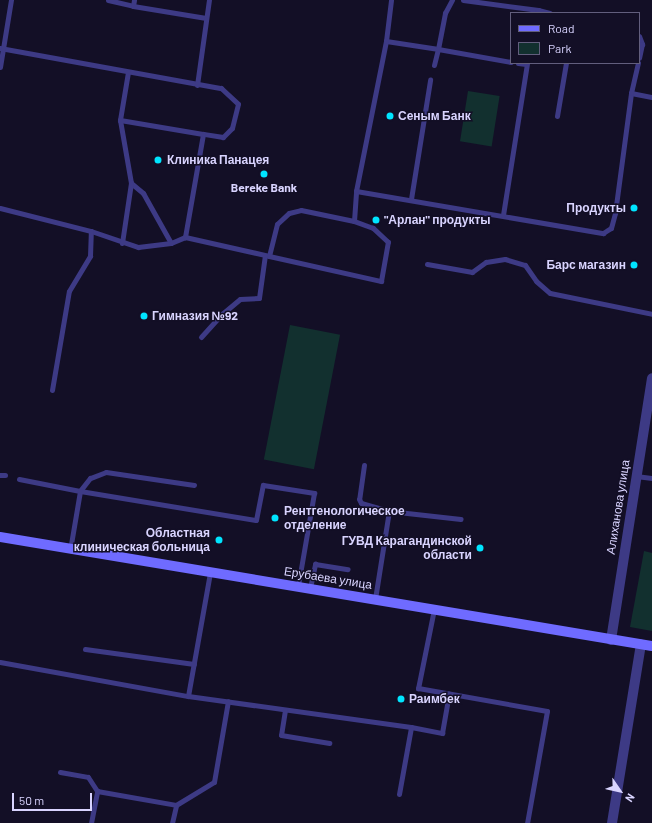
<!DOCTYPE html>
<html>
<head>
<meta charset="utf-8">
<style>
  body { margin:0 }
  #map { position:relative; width:652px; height:823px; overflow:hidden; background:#130f26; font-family:Barlow,sans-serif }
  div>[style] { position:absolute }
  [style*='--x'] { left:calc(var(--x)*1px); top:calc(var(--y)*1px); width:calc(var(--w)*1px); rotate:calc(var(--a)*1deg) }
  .green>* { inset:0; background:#12302f; transform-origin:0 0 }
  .service>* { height:5px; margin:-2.5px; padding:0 2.5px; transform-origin:2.5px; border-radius:2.5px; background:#3d3a85 }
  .minor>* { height:10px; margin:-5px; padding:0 5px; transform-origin:5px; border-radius:5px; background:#3d3a85 }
  .tertiary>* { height:10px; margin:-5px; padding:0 5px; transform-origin:5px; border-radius:5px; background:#3d3a85 }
  .secondary>* { height:10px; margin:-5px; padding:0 5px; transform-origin:5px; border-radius:5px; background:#6f6bff }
  .dots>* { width:11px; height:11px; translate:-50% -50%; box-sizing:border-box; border:2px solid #130f26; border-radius:50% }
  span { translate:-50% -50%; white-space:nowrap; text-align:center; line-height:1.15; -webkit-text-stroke:3px #130f26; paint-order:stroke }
  .poi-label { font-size:12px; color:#d9d4ff; font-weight:700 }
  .left { translate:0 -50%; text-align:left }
  .right { translate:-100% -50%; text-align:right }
  .street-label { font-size:12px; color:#d9d4ff }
  .legend { position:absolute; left:510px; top:12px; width:130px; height:52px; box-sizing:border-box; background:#130f26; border:1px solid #625e7d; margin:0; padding:5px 7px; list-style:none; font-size:12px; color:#d9d4ff }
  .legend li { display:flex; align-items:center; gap:8px; height:20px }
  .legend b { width:20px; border:1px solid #625e7d }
  .north { position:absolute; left:600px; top:771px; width:40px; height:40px; -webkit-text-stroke:3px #130f26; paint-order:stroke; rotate:124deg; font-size:11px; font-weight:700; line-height:16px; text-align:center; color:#d9d4ff }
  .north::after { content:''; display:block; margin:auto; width:14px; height:18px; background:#d9d4ff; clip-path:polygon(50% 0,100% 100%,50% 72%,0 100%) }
  .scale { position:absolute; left:12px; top:793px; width:80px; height:18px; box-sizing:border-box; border:2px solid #d9d4ff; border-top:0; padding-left:5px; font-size:12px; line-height:14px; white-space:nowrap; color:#d9d4ff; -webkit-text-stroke:3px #130f26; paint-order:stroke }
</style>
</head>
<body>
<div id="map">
  <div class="green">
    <i style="left:468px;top:91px;width:32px;height:51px;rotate:9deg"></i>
    <i style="left:290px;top:325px;width:51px;height:137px;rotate:11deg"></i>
    <i style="clip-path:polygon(644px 551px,652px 553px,652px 631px,630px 627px)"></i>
  </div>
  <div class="service">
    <i style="--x:108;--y:0;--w:26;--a:13"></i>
    <i style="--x:134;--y:0;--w:6;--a:99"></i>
    <i style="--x:133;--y:6;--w:74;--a:9.3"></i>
    <i style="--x:463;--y:0;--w:76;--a:7.6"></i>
    <i style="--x:538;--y:10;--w:3;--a:108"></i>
    <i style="--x:538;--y:10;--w:12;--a:14"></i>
    <i style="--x:639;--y:36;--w:9;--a:69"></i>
    <i style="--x:642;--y:44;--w:14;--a:102"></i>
    <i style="--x:386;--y:41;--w:53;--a:8.7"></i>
    <i style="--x:438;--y:49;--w:37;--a:-79"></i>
    <i style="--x:445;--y:13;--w:15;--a:-62"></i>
    <i style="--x:0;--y:48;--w:225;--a:10.3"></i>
    <i style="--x:221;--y:88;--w:23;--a:43"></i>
    <i style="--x:238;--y:104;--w:25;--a:104"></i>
    <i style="--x:232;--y:128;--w:13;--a:135"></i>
    <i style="--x:223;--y:137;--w:20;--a:-171"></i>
    <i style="--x:203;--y:134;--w:105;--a:99.9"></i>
    <i style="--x:518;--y:63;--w:8;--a:7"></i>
    <i style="--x:434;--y:65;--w:16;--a:-76"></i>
    <i style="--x:438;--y:49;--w:74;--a:10.1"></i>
    <i style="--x:0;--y:67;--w:68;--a:-80.7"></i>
    <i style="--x:128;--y:72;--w:49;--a:99.5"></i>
    <i style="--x:120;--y:120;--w:84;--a:9.6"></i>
    <i style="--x:197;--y:85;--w:86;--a:-82"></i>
    <i style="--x:631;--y:93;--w:21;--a:11"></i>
    <i style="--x:557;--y:116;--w:54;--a:-80.4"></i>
    <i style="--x:120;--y:120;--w:64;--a:80.1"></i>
    <i style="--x:131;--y:183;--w:16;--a:40"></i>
    <i style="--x:143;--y:193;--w:57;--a:60.8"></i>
    <i style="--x:356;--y:191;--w:251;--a:9.7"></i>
    <i style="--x:603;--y:233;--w:9;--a:-32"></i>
    <i style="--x:611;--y:228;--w:16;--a:-75"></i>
    <i style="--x:615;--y:213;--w:121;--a:-82.4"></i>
    <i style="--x:631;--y:93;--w:31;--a:-77"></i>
    <i style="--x:411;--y:199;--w:121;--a:-80.9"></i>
    <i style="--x:0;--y:208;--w:94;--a:14.2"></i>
    <i style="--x:91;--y:231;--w:50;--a:18.8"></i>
    <i style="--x:138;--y:247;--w:33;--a:-7"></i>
    <i style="--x:171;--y:243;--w:15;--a:-23"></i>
    <i style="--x:185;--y:237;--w:86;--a:12.7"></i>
    <i style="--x:269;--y:256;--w:33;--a:-76"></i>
    <i style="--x:277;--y:224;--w:16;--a:-43"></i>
    <i style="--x:289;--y:213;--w:12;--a:-14"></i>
    <i style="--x:301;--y:210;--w:54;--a:11.7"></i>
    <i style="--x:503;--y:215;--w:154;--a:-81"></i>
    <i style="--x:122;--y:243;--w:61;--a:-81.5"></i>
    <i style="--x:269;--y:256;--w:115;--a:12.6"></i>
    <i style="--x:381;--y:281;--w:40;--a:-80"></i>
    <i style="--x:388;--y:242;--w:21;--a:-137"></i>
    <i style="--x:373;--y:228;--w:20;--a:-160"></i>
    <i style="--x:354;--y:221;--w:30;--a:-86"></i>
    <i style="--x:356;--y:191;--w:153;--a:-78.7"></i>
    <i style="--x:386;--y:41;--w:41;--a:-83"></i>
    <i style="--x:427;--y:264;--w:46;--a:10.1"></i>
    <i style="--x:472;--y:272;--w:17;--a:-36"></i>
    <i style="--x:486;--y:262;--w:19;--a:-9"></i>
    <i style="--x:505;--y:259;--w:21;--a:17"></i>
    <i style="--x:525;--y:265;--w:19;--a:55"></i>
    <i style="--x:536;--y:281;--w:18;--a:41"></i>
    <i style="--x:550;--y:293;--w:104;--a:11.6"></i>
    <i style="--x:201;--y:337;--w:31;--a:-48"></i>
    <i style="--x:222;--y:314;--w:23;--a:-40"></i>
    <i style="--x:240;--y:299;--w:19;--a:-3"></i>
    <i style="--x:259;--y:298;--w:43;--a:-82.1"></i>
    <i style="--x:52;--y:390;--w:100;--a:-80.3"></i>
    <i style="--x:69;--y:291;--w:41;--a:-59"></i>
    <i style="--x:90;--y:256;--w:25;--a:-88"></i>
    <i style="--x:364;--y:465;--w:34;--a:98"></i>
    <i style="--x:359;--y:499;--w:4;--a:63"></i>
    <i style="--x:361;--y:503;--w:29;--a:16"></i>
    <i style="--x:0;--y:475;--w:5;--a:0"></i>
    <i style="--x:636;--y:476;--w:16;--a:7"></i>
    <i style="--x:19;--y:479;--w:62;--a:11.1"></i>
    <i style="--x:80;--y:491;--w:60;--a:99.6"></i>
    <i style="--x:194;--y:485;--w:89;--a:-171.6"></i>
    <i style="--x:106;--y:472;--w:17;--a:159"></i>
    <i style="--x:90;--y:478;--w:16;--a:128"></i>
    <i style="--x:80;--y:491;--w:178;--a:9.4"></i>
    <i style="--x:256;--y:520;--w:36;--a:-79"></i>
    <i style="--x:263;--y:485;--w:52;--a:8.9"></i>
    <i style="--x:314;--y:493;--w:94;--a:99.8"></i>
    <i style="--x:310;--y:588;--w:25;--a:-78"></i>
    <i style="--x:315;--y:564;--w:33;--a:9"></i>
    <i style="--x:375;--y:599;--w:89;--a:-81"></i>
    <i style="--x:389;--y:511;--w:72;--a:6.3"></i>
    <i style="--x:434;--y:609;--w:81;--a:101.4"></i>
    <i style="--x:418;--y:688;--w:131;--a:10.1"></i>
    <i style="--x:547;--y:711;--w:114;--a:100.1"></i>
    <i style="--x:85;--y:649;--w:110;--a:7.8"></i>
    <i style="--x:0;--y:662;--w:191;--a:10.3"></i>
    <i style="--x:188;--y:696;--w:225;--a:7.9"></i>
    <i style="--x:188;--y:696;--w:125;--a:-79.9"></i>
    <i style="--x:285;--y:710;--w:25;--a:99"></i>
    <i style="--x:281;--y:735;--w:49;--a:9.5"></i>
    <i style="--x:60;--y:772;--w:28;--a:10"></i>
    <i style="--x:88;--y:777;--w:17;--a:57"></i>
    <i style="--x:399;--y:794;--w:68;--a:-79.8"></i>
    <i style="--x:411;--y:727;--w:32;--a:11"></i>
    <i style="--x:442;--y:733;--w:40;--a:-80"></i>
    <i style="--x:91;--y:823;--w:33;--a:-79"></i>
    <i style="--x:97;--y:791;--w:80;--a:10"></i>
    <i style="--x:176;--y:805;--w:44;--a:-31.2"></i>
    <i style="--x:214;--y:782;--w:82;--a:-80.2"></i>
    <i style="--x:172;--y:823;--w:18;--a:-77"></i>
  </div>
  <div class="minor">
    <i style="--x:612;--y:823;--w:181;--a:-80.8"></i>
  </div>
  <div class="tertiary">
    <i style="--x:611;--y:640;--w:265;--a:-81.1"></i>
  </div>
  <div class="secondary">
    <i style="--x:0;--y:537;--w:661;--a:9.49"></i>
  </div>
  <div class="dots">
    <i style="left:390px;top:116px;background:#00e5ff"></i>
    <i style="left:158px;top:160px;background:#00e5ff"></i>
    <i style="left:264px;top:174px;background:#00e5ff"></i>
    <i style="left:634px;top:208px;background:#00e5ff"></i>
    <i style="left:376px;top:220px;background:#00e5ff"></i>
    <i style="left:634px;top:265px;background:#00e5ff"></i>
    <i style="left:144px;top:316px;background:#00e5ff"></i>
    <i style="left:275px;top:518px;background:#00e5ff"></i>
    <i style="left:219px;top:540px;background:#00e5ff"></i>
    <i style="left:480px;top:548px;background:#00e5ff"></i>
    <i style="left:401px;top:699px;background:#00e5ff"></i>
  </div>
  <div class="poi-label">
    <span class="left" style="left:398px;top:116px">Сеным Банк</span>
    <span class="left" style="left:167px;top:160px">Клиника Панацея</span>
    <span style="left:264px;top:188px">Bereke Bank</span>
    <span class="right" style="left:626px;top:208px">Продукты</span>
    <span class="left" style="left:384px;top:220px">"Арлан" продукты</span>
    <span class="right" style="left:626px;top:265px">Барс магазин</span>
    <span class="left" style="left:152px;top:316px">Гимназия №92</span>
    <span class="left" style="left:284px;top:518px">Рентгенологическое<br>отделение</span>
    <span class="right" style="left:210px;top:540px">Областная<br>клиническая больница</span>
    <span class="right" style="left:472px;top:548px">ГУВД Карагандинской<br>области</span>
    <span class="left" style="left:409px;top:699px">Раимбек</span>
  </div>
  <div class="street-label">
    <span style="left:618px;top:507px;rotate:-81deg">Алиханова улица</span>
    <span style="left:328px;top:578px;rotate:9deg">Ерубаева улица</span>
  </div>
  <ul class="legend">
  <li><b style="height:5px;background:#6f6bff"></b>Road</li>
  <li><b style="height:11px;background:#12302f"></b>Park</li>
  </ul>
  <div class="north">N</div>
  <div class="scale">50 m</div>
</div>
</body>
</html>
